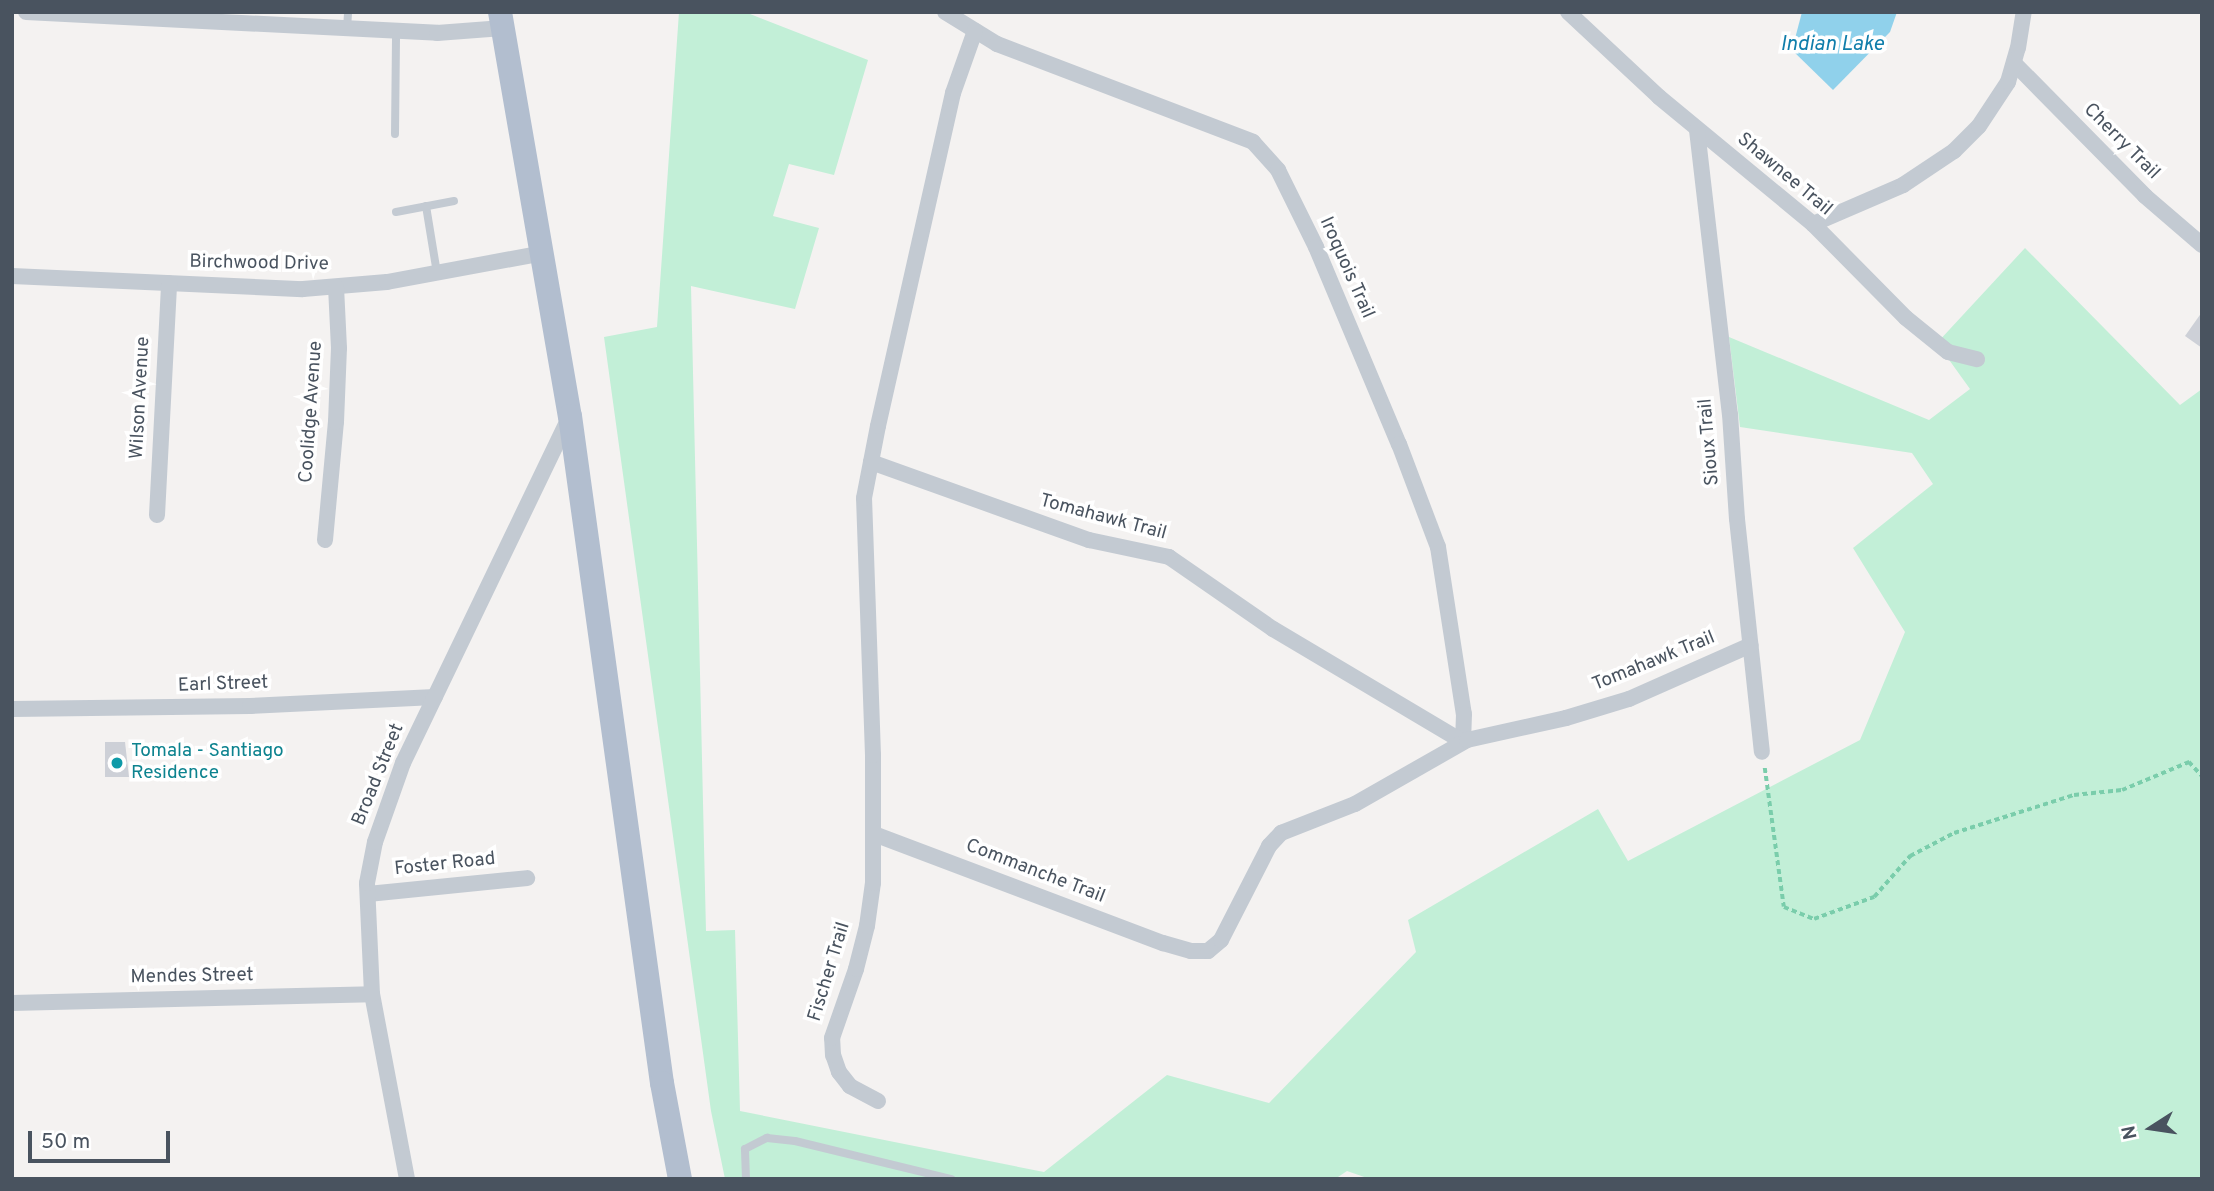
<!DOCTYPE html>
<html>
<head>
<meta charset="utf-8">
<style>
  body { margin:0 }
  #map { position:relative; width:2214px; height:1191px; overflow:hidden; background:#f4f2f1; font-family:Overpass,sans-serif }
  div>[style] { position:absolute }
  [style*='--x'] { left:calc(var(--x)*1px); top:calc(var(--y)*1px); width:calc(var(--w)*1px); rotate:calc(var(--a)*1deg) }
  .green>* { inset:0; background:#c2efd7 }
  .water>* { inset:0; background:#90d1eb }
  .building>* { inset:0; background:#cdd0d7 }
  .path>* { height:3.5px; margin-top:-1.75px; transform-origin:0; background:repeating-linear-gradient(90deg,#7acdab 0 5px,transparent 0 8.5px) }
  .lane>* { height:8px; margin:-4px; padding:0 4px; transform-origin:4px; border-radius:4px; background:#c3cad2 }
  .street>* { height:16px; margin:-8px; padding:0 8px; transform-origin:8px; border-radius:8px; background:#c3cad2 }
  .primary>* { height:24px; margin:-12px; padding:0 12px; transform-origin:12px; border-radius:12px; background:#b2becf }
  .dots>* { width:19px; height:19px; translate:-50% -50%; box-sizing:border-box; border:4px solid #fff; border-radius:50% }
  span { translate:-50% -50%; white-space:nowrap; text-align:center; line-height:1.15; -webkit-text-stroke:7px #fff; paint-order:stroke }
  .street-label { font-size:19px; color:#49535f }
  .culture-label { font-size:19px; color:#0d838f }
  .left { translate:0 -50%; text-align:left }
  .water-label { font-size:21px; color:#107eab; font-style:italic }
  .frame { position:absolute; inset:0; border:14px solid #49535f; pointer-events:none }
  .north { position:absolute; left:2116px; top:1093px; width:70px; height:70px; -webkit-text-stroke:5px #fff; paint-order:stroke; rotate:258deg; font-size:19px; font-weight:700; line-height:28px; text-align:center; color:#49535f }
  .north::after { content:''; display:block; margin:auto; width:24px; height:32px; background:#49535f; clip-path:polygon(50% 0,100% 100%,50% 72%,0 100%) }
  .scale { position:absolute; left:28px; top:1131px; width:142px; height:32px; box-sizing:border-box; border:4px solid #49535f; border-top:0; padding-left:9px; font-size:21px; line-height:24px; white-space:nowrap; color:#49535f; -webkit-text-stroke:5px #fff; paint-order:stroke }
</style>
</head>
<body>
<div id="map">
  <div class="green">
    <i style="clip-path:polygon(679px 12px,745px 12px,868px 60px,834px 175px,789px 164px,773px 216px,819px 228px,795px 309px,691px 286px,706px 931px,735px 930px,740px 1111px,1044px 1172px,1167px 1075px,1269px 1103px,1416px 952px,1408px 920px,1598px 809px,1628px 861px,1860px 740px,1905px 632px,1853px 548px,1933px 484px,1912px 453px,1740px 427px,1729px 337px,1929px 420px,1970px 389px,1937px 343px,2025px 248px,2180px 405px,2202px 389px,2202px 1179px,1370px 1179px,1347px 1171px,1335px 1179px,725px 1179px,711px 1111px,604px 337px,657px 327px)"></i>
  </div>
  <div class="water">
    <i style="clip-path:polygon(1802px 12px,1897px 12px,1890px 32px,1833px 90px,1792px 50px)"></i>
  </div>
  <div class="building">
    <i style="clip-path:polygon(2202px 312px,2202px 348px,2185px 336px)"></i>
    <i style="clip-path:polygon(105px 742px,125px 742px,129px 777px,105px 777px)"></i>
  </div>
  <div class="path">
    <i style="--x:1765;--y:768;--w:140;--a:82.2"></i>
    <i style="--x:1784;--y:907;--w:32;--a:22"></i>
    <i style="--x:1814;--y:919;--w:64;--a:-20.1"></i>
    <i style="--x:1874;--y:897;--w:55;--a:-48.7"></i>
    <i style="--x:1910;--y:856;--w:50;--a:-27.6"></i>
    <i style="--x:1954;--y:833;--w:126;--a:-17.6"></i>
    <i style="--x:2074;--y:795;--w:48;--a:-5.9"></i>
    <i style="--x:2122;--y:790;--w:73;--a:-22.7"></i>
    <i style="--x:2189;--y:762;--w:19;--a:47"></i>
  </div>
  <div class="lane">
    <i style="--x:347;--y:28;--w:16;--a:-86"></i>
    <i style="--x:395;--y:134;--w:103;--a:-89.4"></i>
    <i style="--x:426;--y:206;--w:68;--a:80.7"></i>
    <i style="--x:396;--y:212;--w:59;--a:-10.7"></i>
    <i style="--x:746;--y:1179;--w:30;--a:-92"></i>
    <i style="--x:745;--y:1149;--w:25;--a:-27"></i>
    <i style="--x:767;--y:1138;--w:28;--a:6"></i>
    <i style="--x:795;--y:1141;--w:161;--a:13.7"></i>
  </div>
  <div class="street">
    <i style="--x:26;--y:12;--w:412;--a:2.9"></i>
    <i style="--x:437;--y:33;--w:66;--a:-4.3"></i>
    <i style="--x:945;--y:12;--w:61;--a:31.6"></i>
    <i style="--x:997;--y:44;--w:274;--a:20.9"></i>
    <i style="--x:1253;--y:142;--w:38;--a:48"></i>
    <i style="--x:1278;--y:170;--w:86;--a:63.7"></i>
    <i style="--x:1316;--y:247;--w:214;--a:67.2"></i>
    <i style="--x:1399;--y:444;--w:110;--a:69.3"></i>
    <i style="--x:1438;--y:547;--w:169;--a:81.2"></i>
    <i style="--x:1464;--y:714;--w:28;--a:92"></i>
    <i style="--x:1568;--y:12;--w:125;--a:43"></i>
    <i style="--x:1659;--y:97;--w:200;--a:39.5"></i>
    <i style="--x:1813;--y:224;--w:132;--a:45.3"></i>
    <i style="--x:1906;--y:318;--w:54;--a:39"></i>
    <i style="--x:1948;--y:352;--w:30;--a:14"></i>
    <i style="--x:2014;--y:63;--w:187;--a:45.4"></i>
    <i style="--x:2145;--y:196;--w:75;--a:40.7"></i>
    <i style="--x:1697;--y:130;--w:286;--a:83.4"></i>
    <i style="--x:1730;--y:414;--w:105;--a:86.2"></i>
    <i style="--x:1737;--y:519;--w:234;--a:83.9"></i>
    <i style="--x:1813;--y:224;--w:98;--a:-23.4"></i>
    <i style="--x:1903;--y:185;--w:61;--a:-33.7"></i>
    <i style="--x:1954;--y:151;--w:35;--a:-45"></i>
    <i style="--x:1979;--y:126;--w:53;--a:-56.6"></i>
    <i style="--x:2008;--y:82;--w:35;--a:-74"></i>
    <i style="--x:2018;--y:48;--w:36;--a:-81"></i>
    <i style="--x:12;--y:276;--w:291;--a:2.6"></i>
    <i style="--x:303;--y:289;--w:84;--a:-4.8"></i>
    <i style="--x:387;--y:282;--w:160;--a:-10.5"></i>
    <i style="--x:871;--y:462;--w:232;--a:19.7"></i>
    <i style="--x:1089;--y:540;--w:82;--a:12"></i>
    <i style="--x:1169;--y:557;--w:126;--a:34.7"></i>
    <i style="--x:1273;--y:629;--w:221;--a:30.7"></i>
    <i style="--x:157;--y:515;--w:232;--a:-87"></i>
    <i style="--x:325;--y:540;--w:119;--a:-84.7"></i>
    <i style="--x:336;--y:422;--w:74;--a:-87.7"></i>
    <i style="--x:339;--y:348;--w:61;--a:-92.8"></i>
    <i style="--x:12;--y:709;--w:238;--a:-0.7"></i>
    <i style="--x:250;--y:706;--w:185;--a:-2.8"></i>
    <i style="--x:874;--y:834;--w:309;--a:20.7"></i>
    <i style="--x:1163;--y:943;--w:29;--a:16"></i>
    <i style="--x:1191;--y:951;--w:17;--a:0"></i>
    <i style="--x:1208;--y:951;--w:17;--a:-40"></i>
    <i style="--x:1221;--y:940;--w:106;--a:-62.9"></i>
    <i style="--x:1269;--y:846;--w:18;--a:-47"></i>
    <i style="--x:1281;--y:833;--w:79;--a:-21.4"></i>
    <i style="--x:1355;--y:804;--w:129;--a:-29.7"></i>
    <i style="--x:1467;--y:740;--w:101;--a:-12.5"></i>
    <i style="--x:1566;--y:718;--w:66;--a:-16.8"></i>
    <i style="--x:1629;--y:699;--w:133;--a:-23.9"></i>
    <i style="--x:368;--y:894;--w:160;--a:-5.7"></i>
    <i style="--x:12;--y:1003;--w:360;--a:-1.4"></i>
    <i style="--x:878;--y:1101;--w:32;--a:-152"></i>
    <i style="--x:850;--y:1086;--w:18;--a:-128"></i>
    <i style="--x:839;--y:1072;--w:18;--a:-109"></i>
    <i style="--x:833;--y:1055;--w:17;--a:-93"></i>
    <i style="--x:832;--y:1038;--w:73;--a:-70.8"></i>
    <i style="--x:856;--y:969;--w:44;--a:-75.7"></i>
    <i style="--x:867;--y:926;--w:43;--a:-82.1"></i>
    <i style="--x:873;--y:883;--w:128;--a:-90"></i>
    <i style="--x:873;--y:755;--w:257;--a:-92"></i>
    <i style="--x:864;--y:498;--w:73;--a:-79"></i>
    <i style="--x:878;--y:426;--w:341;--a:-77.3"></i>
    <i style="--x:953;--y:93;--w:66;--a:-70.5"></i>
    <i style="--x:407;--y:1179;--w:188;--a:-100.7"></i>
    <i style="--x:372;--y:994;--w:111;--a:-92.6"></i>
    <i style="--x:367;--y:883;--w:42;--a:-79"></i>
    <i style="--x:375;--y:842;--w:84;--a:-70.5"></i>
    <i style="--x:403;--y:763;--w:385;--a:-64.3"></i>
  </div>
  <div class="primary">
    <i style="--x:500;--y:12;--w:410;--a:80.2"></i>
    <i style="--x:570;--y:416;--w:673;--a:82.15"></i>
    <i style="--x:662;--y:1083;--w:98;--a:79.4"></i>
  </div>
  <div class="dots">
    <i style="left:117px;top:763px;background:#0f9aa8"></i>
  </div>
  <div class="street-label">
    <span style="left:2121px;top:142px;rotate:45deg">Cherry Trail</span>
    <span style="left:1784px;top:175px;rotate:40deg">Shawnee Trail</span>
    <span style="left:259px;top:264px;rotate:1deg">Birchwood Drive</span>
    <span style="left:1346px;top:268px;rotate:66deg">Iroquois Trail</span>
    <span style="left:141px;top:398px;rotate:-87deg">Wilson Avenue</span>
    <span style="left:312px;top:412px;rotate:-86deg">Coolidge Avenue</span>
    <span style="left:1710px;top:442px;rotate:-95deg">Sioux Trail</span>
    <span style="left:1103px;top:518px;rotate:15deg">Tomahawk Trail</span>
    <span style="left:1654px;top:662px;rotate:-22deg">Tomahawk Trail</span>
    <span style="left:223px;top:685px;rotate:-2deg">Earl Street</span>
    <span style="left:379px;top:775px;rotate:-68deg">Broad Street</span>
    <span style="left:445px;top:865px;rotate:-6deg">Foster Road</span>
    <span style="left:1035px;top:872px;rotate:21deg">Commanche Trail</span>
    <span style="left:830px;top:972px;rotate:-73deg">Fischer Trail</span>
    <span style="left:192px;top:977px;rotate:-1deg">Mendes Street</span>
  </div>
  <div class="culture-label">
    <span class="left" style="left:131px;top:763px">Tomala - Santiago<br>Residence</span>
  </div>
  <div class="water-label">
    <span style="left:1832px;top:45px">Indian Lake</span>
  </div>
  <div class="frame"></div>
  <div class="north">N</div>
  <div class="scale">50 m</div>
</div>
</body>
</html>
